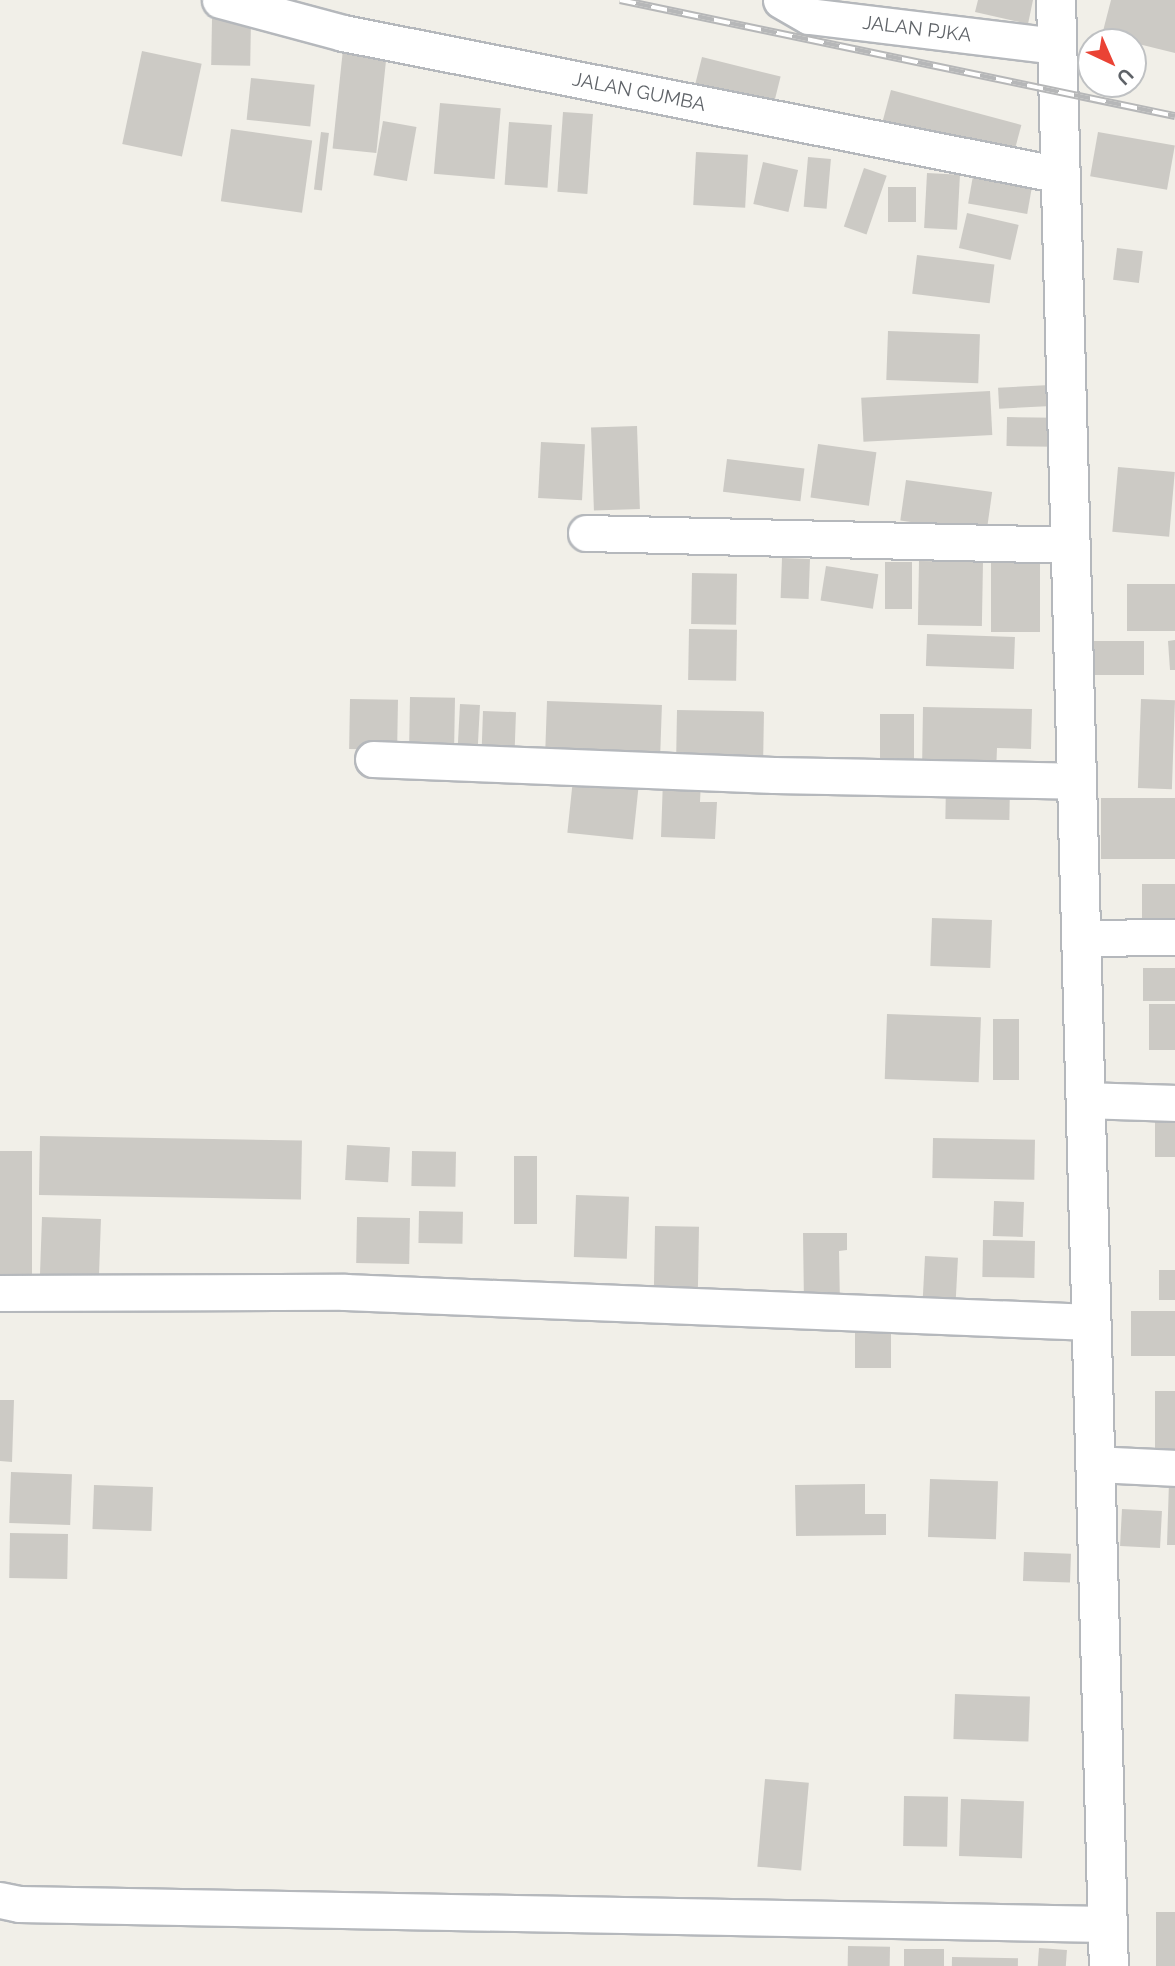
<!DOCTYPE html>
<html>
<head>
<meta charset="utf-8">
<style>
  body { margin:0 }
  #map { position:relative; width:1175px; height:1966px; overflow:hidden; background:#f1efe8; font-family:Raleway,sans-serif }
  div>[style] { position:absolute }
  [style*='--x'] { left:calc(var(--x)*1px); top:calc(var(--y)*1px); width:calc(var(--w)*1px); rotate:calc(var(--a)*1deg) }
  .building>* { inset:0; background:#cccac5; transform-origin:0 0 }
  .roads { filter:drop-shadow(2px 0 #b5b8bc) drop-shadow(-2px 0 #b5b8bc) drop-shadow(0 2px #b5b8bc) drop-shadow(0 -2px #b5b8bc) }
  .minor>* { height:35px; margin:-17.5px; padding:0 17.5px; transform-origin:17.5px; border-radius:17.5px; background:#fff }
  .tertiary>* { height:38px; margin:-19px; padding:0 19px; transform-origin:19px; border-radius:19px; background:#fff }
  .rail>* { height:8px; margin-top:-4px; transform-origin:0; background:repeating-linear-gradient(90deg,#fff 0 16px,#b6b7b8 0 32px); box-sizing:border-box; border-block:2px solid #b6b7b8 }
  span { translate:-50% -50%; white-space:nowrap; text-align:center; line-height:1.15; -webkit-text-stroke:5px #fff; paint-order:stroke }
  .street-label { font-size:19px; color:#5f6368 }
  .north { position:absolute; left:1077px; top:28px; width:70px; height:70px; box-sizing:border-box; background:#fff; border:2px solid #bfc1c3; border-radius:50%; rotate:136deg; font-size:19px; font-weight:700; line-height:28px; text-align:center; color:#5f6368 }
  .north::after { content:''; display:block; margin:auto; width:24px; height:32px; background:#ea4335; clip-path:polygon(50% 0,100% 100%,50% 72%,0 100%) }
</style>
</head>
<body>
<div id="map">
  <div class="building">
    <i style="clip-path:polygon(978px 0,1033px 0,1028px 24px,975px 12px)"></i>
    <i style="clip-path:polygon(1111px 0,1175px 0,1175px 53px,1102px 35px)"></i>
    <i style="left:212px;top:19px;width:39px;height:46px;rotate:1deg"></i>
    <i style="left:343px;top:49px;width:44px;height:100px;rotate:6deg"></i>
    <i style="left:142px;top:51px;width:61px;height:95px;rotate:12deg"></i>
    <i style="left:702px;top:57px;width:81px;height:34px;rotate:14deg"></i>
    <i style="left:251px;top:78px;width:64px;height:42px;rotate:6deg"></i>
    <i style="left:891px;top:90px;width:135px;height:35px;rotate:15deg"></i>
    <i style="left:440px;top:103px;width:61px;height:71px;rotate:5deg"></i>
    <i style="left:563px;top:112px;width:30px;height:80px;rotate:4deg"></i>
    <i style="left:383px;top:121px;width:34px;height:55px;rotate:10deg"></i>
    <i style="left:509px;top:122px;width:43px;height:63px;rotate:4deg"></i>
    <i style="left:231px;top:129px;width:82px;height:73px;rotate:8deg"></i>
    <i style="left:321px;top:132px;width:8px;height:58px;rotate:7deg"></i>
    <i style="left:1098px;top:132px;width:78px;height:45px;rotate:10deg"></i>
    <i style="left:696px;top:152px;width:52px;height:53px;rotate:3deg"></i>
    <i style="left:808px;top:157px;width:23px;height:50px;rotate:5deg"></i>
    <i style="left:763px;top:162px;width:36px;height:43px;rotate:13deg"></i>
    <i style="left:864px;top:168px;width:24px;height:62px;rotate:19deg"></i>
    <i style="left:974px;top:170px;width:60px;height:34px;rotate:10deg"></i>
    <i style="left:927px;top:173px;width:33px;height:55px;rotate:3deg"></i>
    <i style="left:888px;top:187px;width:28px;height:35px"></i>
    <i style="left:967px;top:213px;width:53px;height:36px;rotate:13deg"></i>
    <i style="left:1117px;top:248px;width:26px;height:32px;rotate:7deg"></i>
    <i style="left:917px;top:255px;width:78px;height:39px;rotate:7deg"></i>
    <i style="left:888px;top:331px;width:92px;height:49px;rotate:2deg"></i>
    <i style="left:1050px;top:385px;width:21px;height:52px;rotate:87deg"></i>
    <i style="left:990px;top:391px;width:44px;height:129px;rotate:87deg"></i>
    <i style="left:1007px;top:417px;width:47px;height:29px;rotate:1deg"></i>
    <i style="left:637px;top:426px;width:83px;height:46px;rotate:88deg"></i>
    <i style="left:541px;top:442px;width:44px;height:56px;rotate:3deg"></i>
    <i style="left:818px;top:444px;width:59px;height:54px;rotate:8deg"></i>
    <i style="left:727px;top:459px;width:78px;height:33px;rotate:7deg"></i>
    <i style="left:1118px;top:467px;width:57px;height:65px;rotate:5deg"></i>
    <i style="left:906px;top:480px;width:87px;height:41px;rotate:8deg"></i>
    <i style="left:782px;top:558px;width:28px;height:40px;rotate:2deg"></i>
    <i style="left:919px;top:561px;width:64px;height:64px;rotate:1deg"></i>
    <i style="left:991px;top:561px;width:49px;height:71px"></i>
    <i style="left:885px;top:562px;width:27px;height:47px"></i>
    <i style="left:826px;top:566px;width:53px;height:35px;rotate:9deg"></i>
    <i style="left:692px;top:573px;width:45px;height:51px;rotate:1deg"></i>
    <i style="left:1175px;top:584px;width:47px;height:48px;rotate:90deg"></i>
    <i style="left:689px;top:629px;width:48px;height:51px;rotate:1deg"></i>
    <i style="left:927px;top:634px;width:88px;height:32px;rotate:2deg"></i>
    <i style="clip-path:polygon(1175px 640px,1175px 670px,1170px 670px,1168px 641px)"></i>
    <i style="left:1144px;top:641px;width:34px;height:52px;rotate:90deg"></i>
    <i style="left:410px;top:697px;width:45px;height:55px;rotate:1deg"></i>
    <i style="left:350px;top:699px;width:48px;height:50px;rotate:1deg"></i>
    <i style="left:1141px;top:699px;width:34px;height:89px;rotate:2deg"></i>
    <i style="left:547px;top:701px;width:115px;height:55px;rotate:2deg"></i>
    <i style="left:460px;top:704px;width:20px;height:52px;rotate:3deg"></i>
    <i style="clip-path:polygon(923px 707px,1032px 709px,1031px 749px,997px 748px,996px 773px,922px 772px)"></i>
    <i style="left:677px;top:710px;width:87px;height:53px;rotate:1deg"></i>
    <i style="left:483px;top:711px;width:33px;height:42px;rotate:2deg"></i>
    <i style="left:880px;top:714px;width:34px;height:46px"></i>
    <i style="left:573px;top:779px;width:66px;height:54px;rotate:6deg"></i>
    <i style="clip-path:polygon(663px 779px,701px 780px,700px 802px,717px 802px,715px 839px,661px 837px)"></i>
    <i style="left:946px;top:783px;width:64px;height:36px;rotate:1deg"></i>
    <i style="left:1175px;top:798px;width:61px;height:74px;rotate:90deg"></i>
    <i style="left:1142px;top:884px;width:33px;height:46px"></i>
    <i style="left:932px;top:918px;width:60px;height:48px;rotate:2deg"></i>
    <i style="left:1143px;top:968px;width:32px;height:33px"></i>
    <i style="left:1149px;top:1004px;width:26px;height:46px"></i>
    <i style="left:887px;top:1014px;width:94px;height:65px;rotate:2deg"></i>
    <i style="left:993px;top:1019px;width:26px;height:61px"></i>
    <i style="left:1175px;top:1112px;width:45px;height:20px;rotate:90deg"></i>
    <i style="left:40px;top:1136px;width:262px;height:59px;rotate:1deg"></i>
    <i style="left:933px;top:1138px;width:102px;height:40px;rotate:1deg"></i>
    <i style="left:347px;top:1145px;width:43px;height:35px;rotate:3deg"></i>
    <i style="left:0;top:1151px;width:32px;height:127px"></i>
    <i style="left:412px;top:1151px;width:44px;height:35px;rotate:1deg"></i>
    <i style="left:514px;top:1156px;width:23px;height:68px"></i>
    <i style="left:576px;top:1195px;width:53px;height:62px;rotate:2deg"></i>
    <i style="left:994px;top:1201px;width:30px;height:35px;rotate:2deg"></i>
    <i style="left:419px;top:1211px;width:44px;height:32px;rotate:1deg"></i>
    <i style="left:42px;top:1217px;width:59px;height:57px;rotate:2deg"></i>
    <i style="left:357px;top:1217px;width:53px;height:46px;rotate:1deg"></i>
    <i style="left:655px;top:1226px;width:44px;height:64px;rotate:1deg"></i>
    <i style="clip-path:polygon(803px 1233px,847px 1233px,847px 1250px,839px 1251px,840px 1305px,804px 1305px)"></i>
    <i style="left:983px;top:1240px;width:52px;height:37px;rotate:1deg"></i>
    <i style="left:925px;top:1256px;width:33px;height:51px;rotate:3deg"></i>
    <i style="left:1175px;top:1270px;width:30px;height:16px;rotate:90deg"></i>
    <i style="left:1175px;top:1311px;width:45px;height:44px;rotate:90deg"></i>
    <i style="left:855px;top:1327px;width:36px;height:41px"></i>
    <i style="left:1155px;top:1391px;width:20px;height:63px"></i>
    <i style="clip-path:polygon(0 1400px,14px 1400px,12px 1462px,0 1461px)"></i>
    <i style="left:11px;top:1472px;width:61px;height:51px;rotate:2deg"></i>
    <i style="left:930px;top:1479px;width:68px;height:58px;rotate:2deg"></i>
    <i style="clip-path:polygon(1169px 1481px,1175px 1481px,1175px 1545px,1167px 1545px)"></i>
    <i style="clip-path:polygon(865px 1484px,865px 1514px,886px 1514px,886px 1535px,796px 1536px,795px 1485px)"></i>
    <i style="left:94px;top:1485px;width:59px;height:44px;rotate:2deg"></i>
    <i style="left:1122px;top:1509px;width:40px;height:37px;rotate:3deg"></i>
    <i style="left:10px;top:1533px;width:58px;height:45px;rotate:1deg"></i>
    <i style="left:1024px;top:1552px;width:47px;height:29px;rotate:2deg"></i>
    <i style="left:955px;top:1694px;width:75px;height:45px;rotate:2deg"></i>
    <i style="left:765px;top:1779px;width:44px;height:88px;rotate:5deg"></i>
    <i style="left:904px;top:1796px;width:44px;height:50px;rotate:1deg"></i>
    <i style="left:961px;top:1799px;width:63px;height:57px;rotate:2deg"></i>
    <i style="left:1175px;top:1912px;width:54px;height:19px;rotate:90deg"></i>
    <i style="left:848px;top:1946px;width:42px;height:20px;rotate:1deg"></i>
    <i style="left:1039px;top:1948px;width:28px;height:18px;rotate:4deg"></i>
    <i style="left:944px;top:1949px;width:17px;height:40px;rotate:90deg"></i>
    <i style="left:952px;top:1957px;width:66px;height:9px;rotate:1deg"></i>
  </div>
  <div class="roads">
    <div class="minor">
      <i style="--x:220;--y:0;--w:127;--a:15"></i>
      <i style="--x:343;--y:33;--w:732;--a:11.19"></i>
      <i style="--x:781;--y:0;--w:32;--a:30"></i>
      <i style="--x:809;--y:16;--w:250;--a:6.9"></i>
      <i style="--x:586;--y:533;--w:485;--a:1.4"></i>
      <i style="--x:373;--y:759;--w:401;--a:2.3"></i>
      <i style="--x:774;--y:775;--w:302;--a:1.1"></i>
      <i style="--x:1079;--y:938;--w:96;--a:-0.6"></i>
      <i style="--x:1085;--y:1100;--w:90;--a:1.9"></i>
      <i style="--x:0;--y:1293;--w:345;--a:-0.2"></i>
      <i style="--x:345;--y:1292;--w:747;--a:2.3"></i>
      <i style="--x:1094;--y:1464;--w:81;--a:2.8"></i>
      <i style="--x:0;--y:1900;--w:19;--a:12"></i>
      <i style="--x:19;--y:1904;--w:1087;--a:1.05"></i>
    </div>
    <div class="tertiary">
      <i style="--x:1056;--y:0;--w:1967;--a:88.46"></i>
    </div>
  </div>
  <div class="rail">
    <i style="--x:620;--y:0;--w:567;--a:11.81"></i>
  </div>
  <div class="street-label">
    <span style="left:917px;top:29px;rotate:7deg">JALAN PJKA</span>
    <span style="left:639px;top:92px;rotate:11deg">JALAN GUMBA</span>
  </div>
  <div class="north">U</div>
</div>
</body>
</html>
